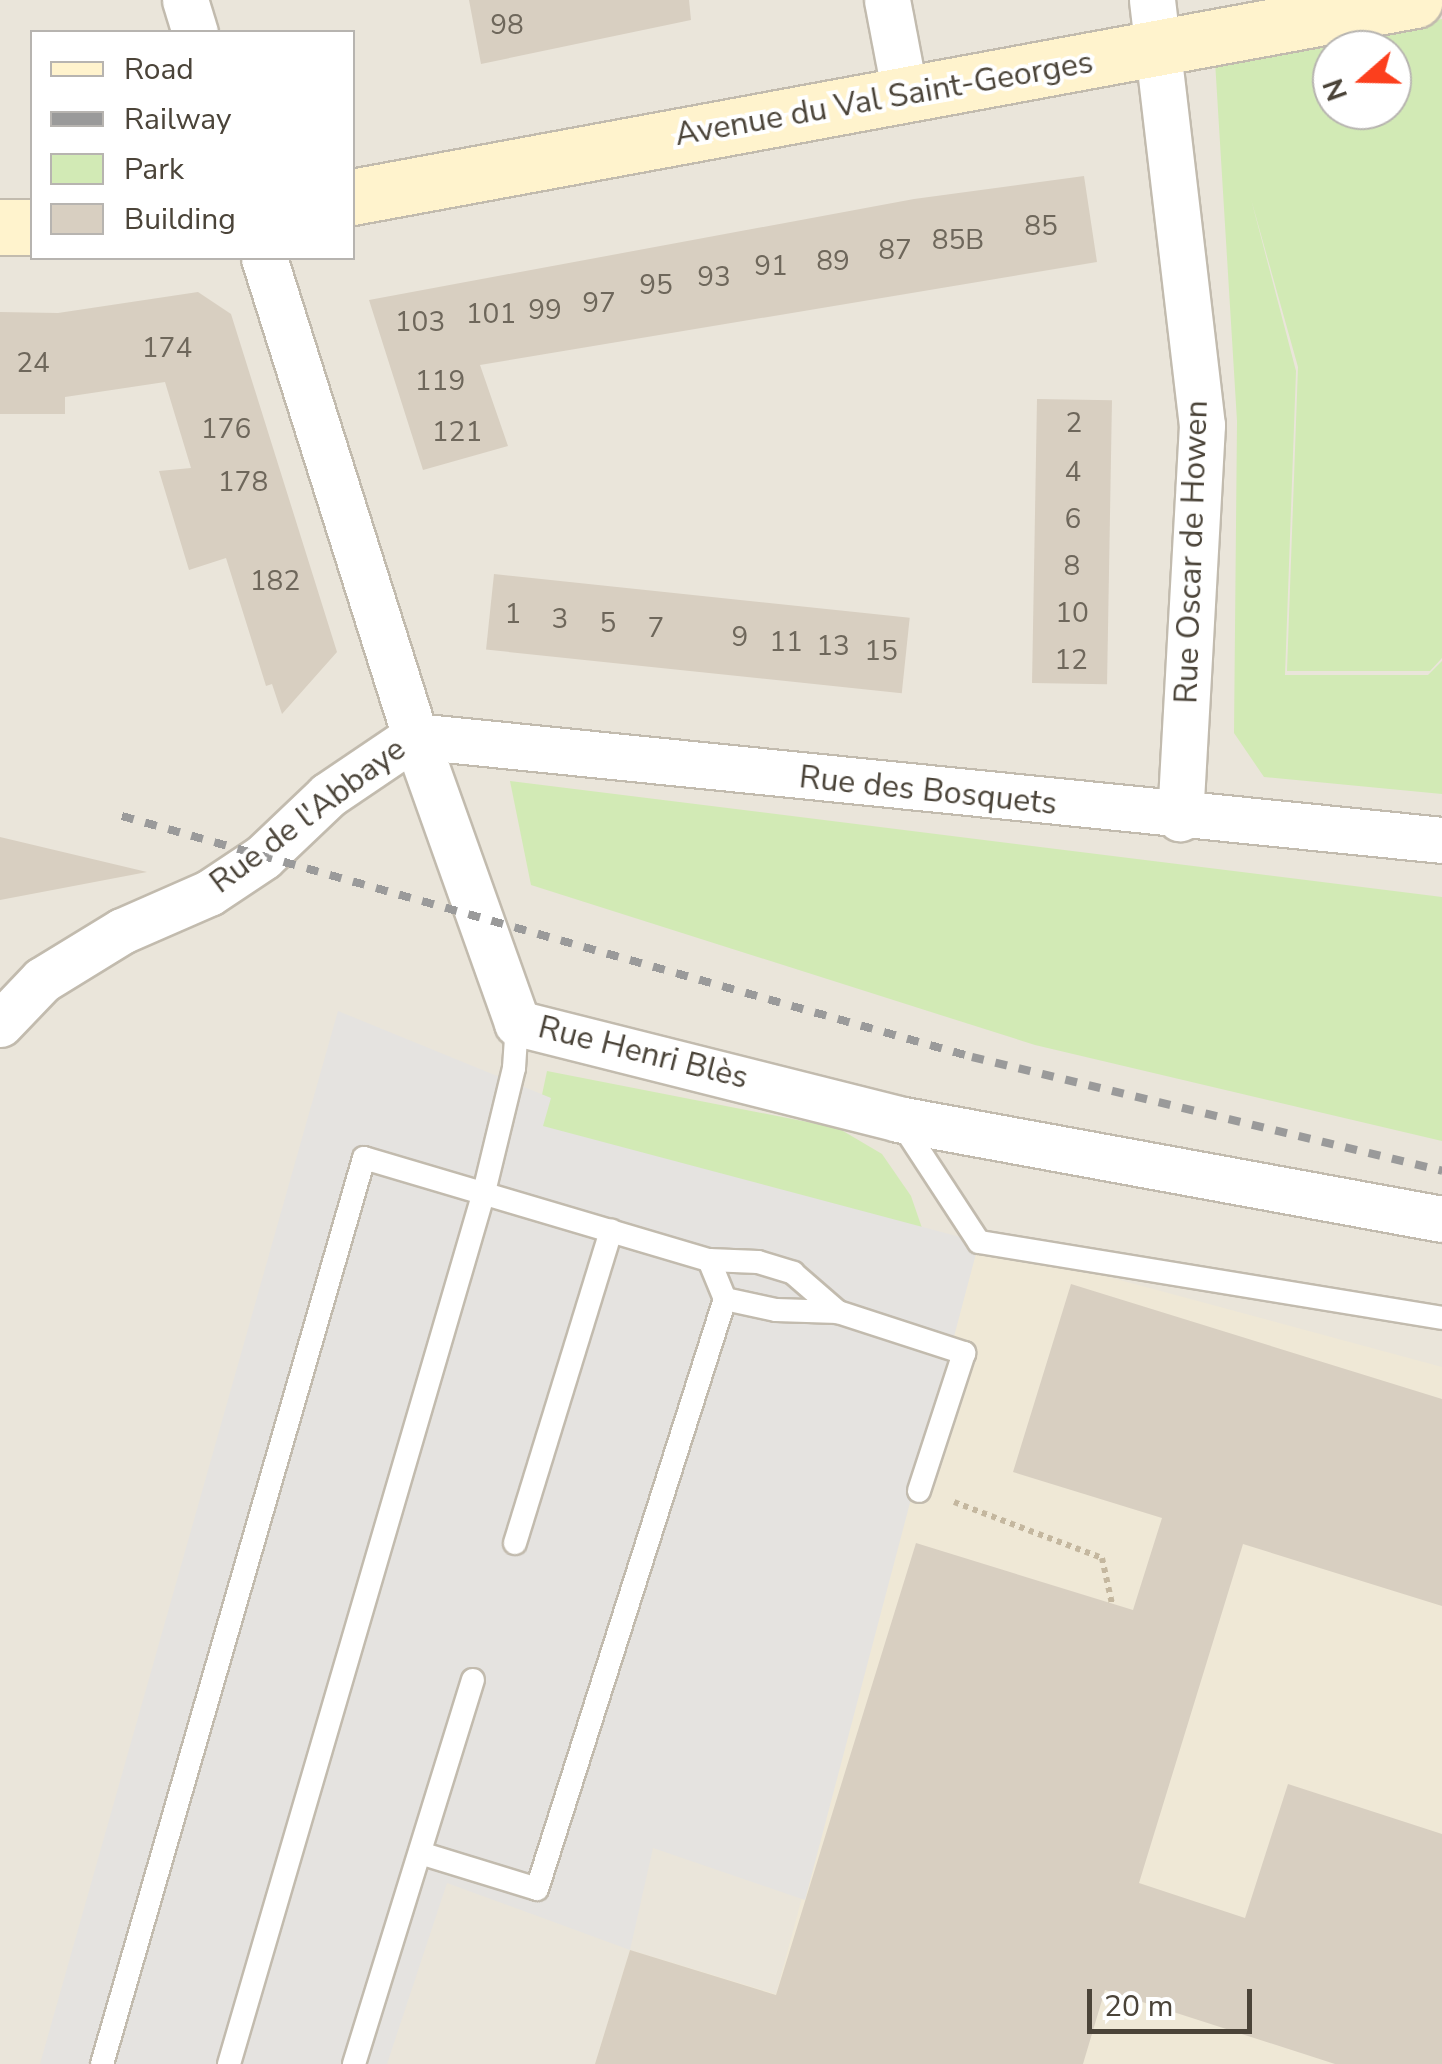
<!DOCTYPE html>
<html>
<head>
<meta charset="utf-8">
<style>
  body { margin:0 }
  #map { position:relative; width:1442px; height:2064px; overflow:hidden; background:#f6f3ec; font-family:"Nunito Sans",sans-serif }
  div>[style] { position:absolute }
  [style*='--x'] { left:calc(var(--x)*1px); top:calc(var(--y)*1px); width:calc(var(--w)*1px); rotate:calc(var(--a)*1deg) }
  .residential>* { inset:0; background:#eae5da }
  .education>* { inset:0; background:#efe8d6 }
  .green>* { inset:0; background:#d2eab5 }
  .parking>* { inset:0; background:#e5e3e0 }
  .building>* { inset:0; background:#d8cfc1; transform-origin:0 0 }
  .path>* { height:6px; margin-top:-3px; transform-origin:0; background:repeating-linear-gradient(90deg,#c4b79f 0 5px,transparent 0 10px) }
  .roads { filter:drop-shadow(2px 0 #c2bbae) drop-shadow(-2px 0 #c2bbae) drop-shadow(0 2px #c2bbae) drop-shadow(0 -2px #c2bbae) }
  .lane>* { height:22px; margin:-11px; padding:0 11px; transform-origin:11px; border-radius:11px; background:#fff }
  .street>* { height:45px; margin:-22.5px; padding:0 22.5px; transform-origin:22.5px; border-radius:22.5px; background:#fff }
  .secondary>* { height:55px; margin:-27.5px; padding:0 27.5px; transform-origin:27.5px; border-radius:27.5px; background:#fff3cd }
  .rail>* { height:8px; margin-top:-4px; transform-origin:0; background:repeating-linear-gradient(90deg,#9a9a9a 0 12px,transparent 0 24px) }
  span { translate:-50% -50%; white-space:nowrap; text-align:center; line-height:1.15; -webkit-text-stroke:8px #fff; paint-order:stroke }
  .number-label { font-size:28px; color:#6e675b }
  .number-label span { -webkit-text-stroke-width:0 }
  .street-label { font-size:32px; color:#4b4439 }
  .legend { position:absolute; left:30px; top:30px; width:325px; height:230px; box-sizing:border-box; background:#fff; border:2px solid #b7b4b0; margin:0; padding:12px 18px; list-style:none; font-size:30px; color:#4b4439 }
  .legend li { display:flex; align-items:center; gap:20px; height:50px }
  .legend b { width:50px; border:2px solid #b7b4b0 }
  .north { position:absolute; left:1312px; top:30px; width:100px; height:100px; box-sizing:border-box; background:#fff; border:2px solid #b7b4b0; border-radius:50%; rotate:250deg; font-size:28px; font-weight:700; line-height:40px; text-align:center; color:#4b4439 }
  .north::after { content:''; display:block; margin:auto; width:35px; height:45px; background:#fc3f1d; clip-path:polygon(50% 0,100% 100%,50% 72%,0 100%) }
  .scale { position:absolute; left:1087px; top:1989px; width:165px; height:45px; box-sizing:border-box; border:5px solid #4b4439; border-top:0; padding-left:12px; font-size:30px; line-height:35px; white-space:nowrap; color:#4b4439; -webkit-text-stroke:8px #fff; paint-order:stroke }
</style>
</head>
<body>
<div id="map">
  <div class="residential">
    <i style="clip-path:polygon(evenodd,0 0,1442px 0,1442px 2064px,0 2064px,0 0,32px 32px,352px 32px,352px 258px,32px 258px,32px 32px,0 0,1332px 50px,1392px 50px,1392px 110px,1332px 110px,1332px 50px)"></i>
  </div>
  <div class="education">
    <i style="clip-path:polygon(979px 1242px,1442px 1367px,1442px 2064px,595px 2064px,630px 1950px,776px 1994px)"></i>
  </div>
  <div class="green">
    <i style="clip-path:polygon(evenodd,1442px 19px,1442px 658px,1430px 671px,1287px 671px,1298px 367px,1251px 199px,1296px 371px,1285px 675px,1428px 675px,1442px 661px,1442px 794px,1264px 777px,1234px 733px,1237px 421px,1215px 61px,1442px 19px,1332px 50px,1392px 50px,1392px 110px,1332px 110px,1332px 50px)"></i>
    <i style="clip-path:polygon(510px 781px,1442px 897px,1442px 1141px,1035px 1045px,531px 885px)"></i>
    <i style="clip-path:polygon(547px 1071px,838px 1128px,882px 1154px,911px 1196px,923px 1231px,535px 1128px)"></i>
  </div>
  <div class="parking">
    <i style="clip-path:polygon(338px 1011px,551px 1098px,543px 1126px,979px 1242px,805px 1900px,653px 1848px,630px 1950px,447px 1883px,387px 2064px,40px 2064px)"></i>
  </div>
  <div class="building">
    <i style="clip-path:polygon(469px 0,689px 0,691px 20px,481px 64px)"></i>
    <i style="clip-path:polygon(1084px 176px,1097px 262px,480px 365px,508px 446px,423px 470px,369px 300px,914px 199px)"></i>
    <i style="clip-path:polygon(198px 292px,231px 314px,337px 652px,282px 714px,272px 684px,266px 686px,226px 558px,189px 570px,159px 471px,191px 468px,165px 382px,65px 397px,65px 414px,0 414px,0 312px,58px 313px)"></i>
    <i style="left:1037px;top:399px;width:75px;height:284px;rotate:1deg"></i>
    <i style="left:494px;top:574px;width:418px;height:76px;rotate:6deg"></i>
    <i style="clip-path:polygon(0 837px,147px 872px,0 900px)"></i>
    <i style="clip-path:polygon(1071px 1284px,1442px 1399px,1442px 1606px,1243px 1544px,1139px 1883px,1245px 1918px,1288px 1784px,1442px 1834px,1442px 2064px,1335px 2064px,1105px 1990px,1083px 2064px,595px 2064px,630px 1950px,776px 1995px,916px 1543px,1133px 1610px,1162px 1518px,1013px 1472px)"></i>
  </div>
  <div class="path">
    <i style="--x:954;--y:1502;--w:158;--a:20.7"></i>
    <i style="--x:1102;--y:1558;--w:47;--a:77.7"></i>
  </div>
  <div class="roads">
    <div class="lane">
      <i style="--x:901;--y:1123;--w:142;--a:56.8"></i>
      <i style="--x:979;--y:1242;--w:469;--a:9.3"></i>
      <i style="--x:709;--y:1260;--w:42;--a:67.7"></i>
      <i style="--x:725;--y:1299;--w:52;--a:12.2"></i>
      <i style="--x:776;--y:1310;--w:62;--a:1.8"></i>
      <i style="--x:838;--y:1312;--w:133;--a:18"></i>
      <i style="--x:964;--y:1353;--w:145;--a:108.1"></i>
      <i style="--x:515;--y:1543;--w:327;--a:-72.9"></i>
      <i style="--x:420;--y:1853;--w:122;--a:17.1"></i>
      <i style="--x:537;--y:1889;--w:619;--a:-72.33"></i>
      <i style="--x:102;--y:2064;--w:943;--a:-73.87"></i>
      <i style="--x:364;--y:1158;--w:360;--a:16.5"></i>
      <i style="--x:709;--y:1260;--w:49;--a:2.3"></i>
      <i style="--x:758;--y:1262;--w:37;--a:17"></i>
      <i style="--x:793;--y:1273;--w:60;--a:40.9"></i>
      <i style="--x:229;--y:2064;--w:909;--a:-73.7"></i>
      <i style="--x:484;--y:1192;--w:128;--a:-76.4"></i>
      <i style="--x:514;--y:1068;--w:45;--a:-86.2"></i>
      <i style="--x:354;--y:2064;--w:402;--a:-72.8"></i>
    </div>
    <div class="street">
      <i style="--x:185;--y:0;--w:34;--a:73"></i>
      <i style="--x:887;--y:0;--w:96;--a:79.2"></i>
      <i style="--x:1152;--y:0;--w:428;--a:83.3"></i>
      <i style="--x:1202;--y:425;--w:394;--a:93.2"></i>
      <i style="--x:264;--y:258;--w:501;--a:72.47"></i>
      <i style="--x:415;--y:736;--w:305;--a:70.4"></i>
      <i style="--x:517;--y:1023;--w:393;--a:14.1"></i>
      <i style="--x:898;--y:1119;--w:553;--a:10.42"></i>
      <i style="--x:415;--y:736;--w:1032;--a:5.78"></i>
      <i style="--x:0;--y:1024;--w:61;--a:-46.3"></i>
      <i style="--x:42;--y:980;--w:94;--a:-31.5"></i>
      <i style="--x:122;--y:931;--w:95;--a:-23.6"></i>
      <i style="--x:209;--y:893;--w:65;--a:-33.7"></i>
      <i style="--x:263;--y:857;--w:90;--a:-43.6"></i>
      <i style="--x:328;--y:795;--w:105;--a:-34.1"></i>
    </div>
    <div class="secondary">
      <i style="--x:352;--y:197;--w:1081;--a:-10.5"></i>
      <i style="--x:0;--y:227;--w:32;--a:0"></i>
    </div>
  </div>
  <div class="rail">
    <i style="--x:122;--y:816;--w:884;--a:15.83"></i>
    <i style="--x:972;--y:1057;--w:484;--a:13.6"></i>
  </div>
  <div class="number-label">
    <span style="left:507px;top:25px">98</span>
    <span style="left:1041px;top:226px">85</span>
    <span style="left:958px;top:240px">85B</span>
    <span style="left:895px;top:250px">87</span>
    <span style="left:833px;top:261px">89</span>
    <span style="left:771px;top:266px">91</span>
    <span style="left:714px;top:277px">93</span>
    <span style="left:656px;top:285px">95</span>
    <span style="left:599px;top:303px">97</span>
    <span style="left:545px;top:310px">99</span>
    <span style="left:491px;top:314px">101</span>
    <span style="left:420px;top:322px">103</span>
    <span style="left:167px;top:348px">174</span>
    <span style="left:33px;top:363px">24</span>
    <span style="left:440px;top:381px">119</span>
    <span style="left:1074px;top:423px">2</span>
    <span style="left:226px;top:429px">176</span>
    <span style="left:457px;top:432px">121</span>
    <span style="left:1073px;top:472px">4</span>
    <span style="left:243px;top:482px">178</span>
    <span style="left:1073px;top:519px">6</span>
    <span style="left:1072px;top:566px">8</span>
    <span style="left:275px;top:581px">182</span>
    <span style="left:1072px;top:613px">10</span>
    <span style="left:513px;top:614px">1</span>
    <span style="left:560px;top:619px">3</span>
    <span style="left:608px;top:623px">5</span>
    <span style="left:656px;top:628px">7</span>
    <span style="left:740px;top:637px">9</span>
    <span style="left:786px;top:642px">11</span>
    <span style="left:833px;top:646px">13</span>
    <span style="left:881px;top:651px">15</span>
    <span style="left:1071px;top:660px">12</span>
  </div>
  <div class="street-label">
    <span style="left:884px;top:99px;rotate:-10deg">Avenue du Val Saint-Georges</span>
    <span style="left:1192px;top:552px;rotate:-88deg">Rue Oscar de Howen</span>
    <span style="left:928px;top:791px;rotate:6deg">Rue des Bosquets</span>
    <span style="left:308px;top:816px;rotate:-37deg">Rue de l'Abbaye</span>
    <span style="left:643px;top:1053px;rotate:14deg">Rue Henri Blès</span>
  </div>
  <ul class="legend">
  <li><b style="height:12px;background:#fff3cd"></b>Road</li>
  <li><b style="height:12px;background:#9a9a9a"></b>Railway</li>
  <li><b style="height:28px;background:#d2eab5"></b>Park</li>
  <li><b style="height:28px;background:#d8cfc1"></b>Building</li>
  </ul>
  <div class="north">N</div>
  <div class="scale">20 m</div>
</div>
</body>
</html>
